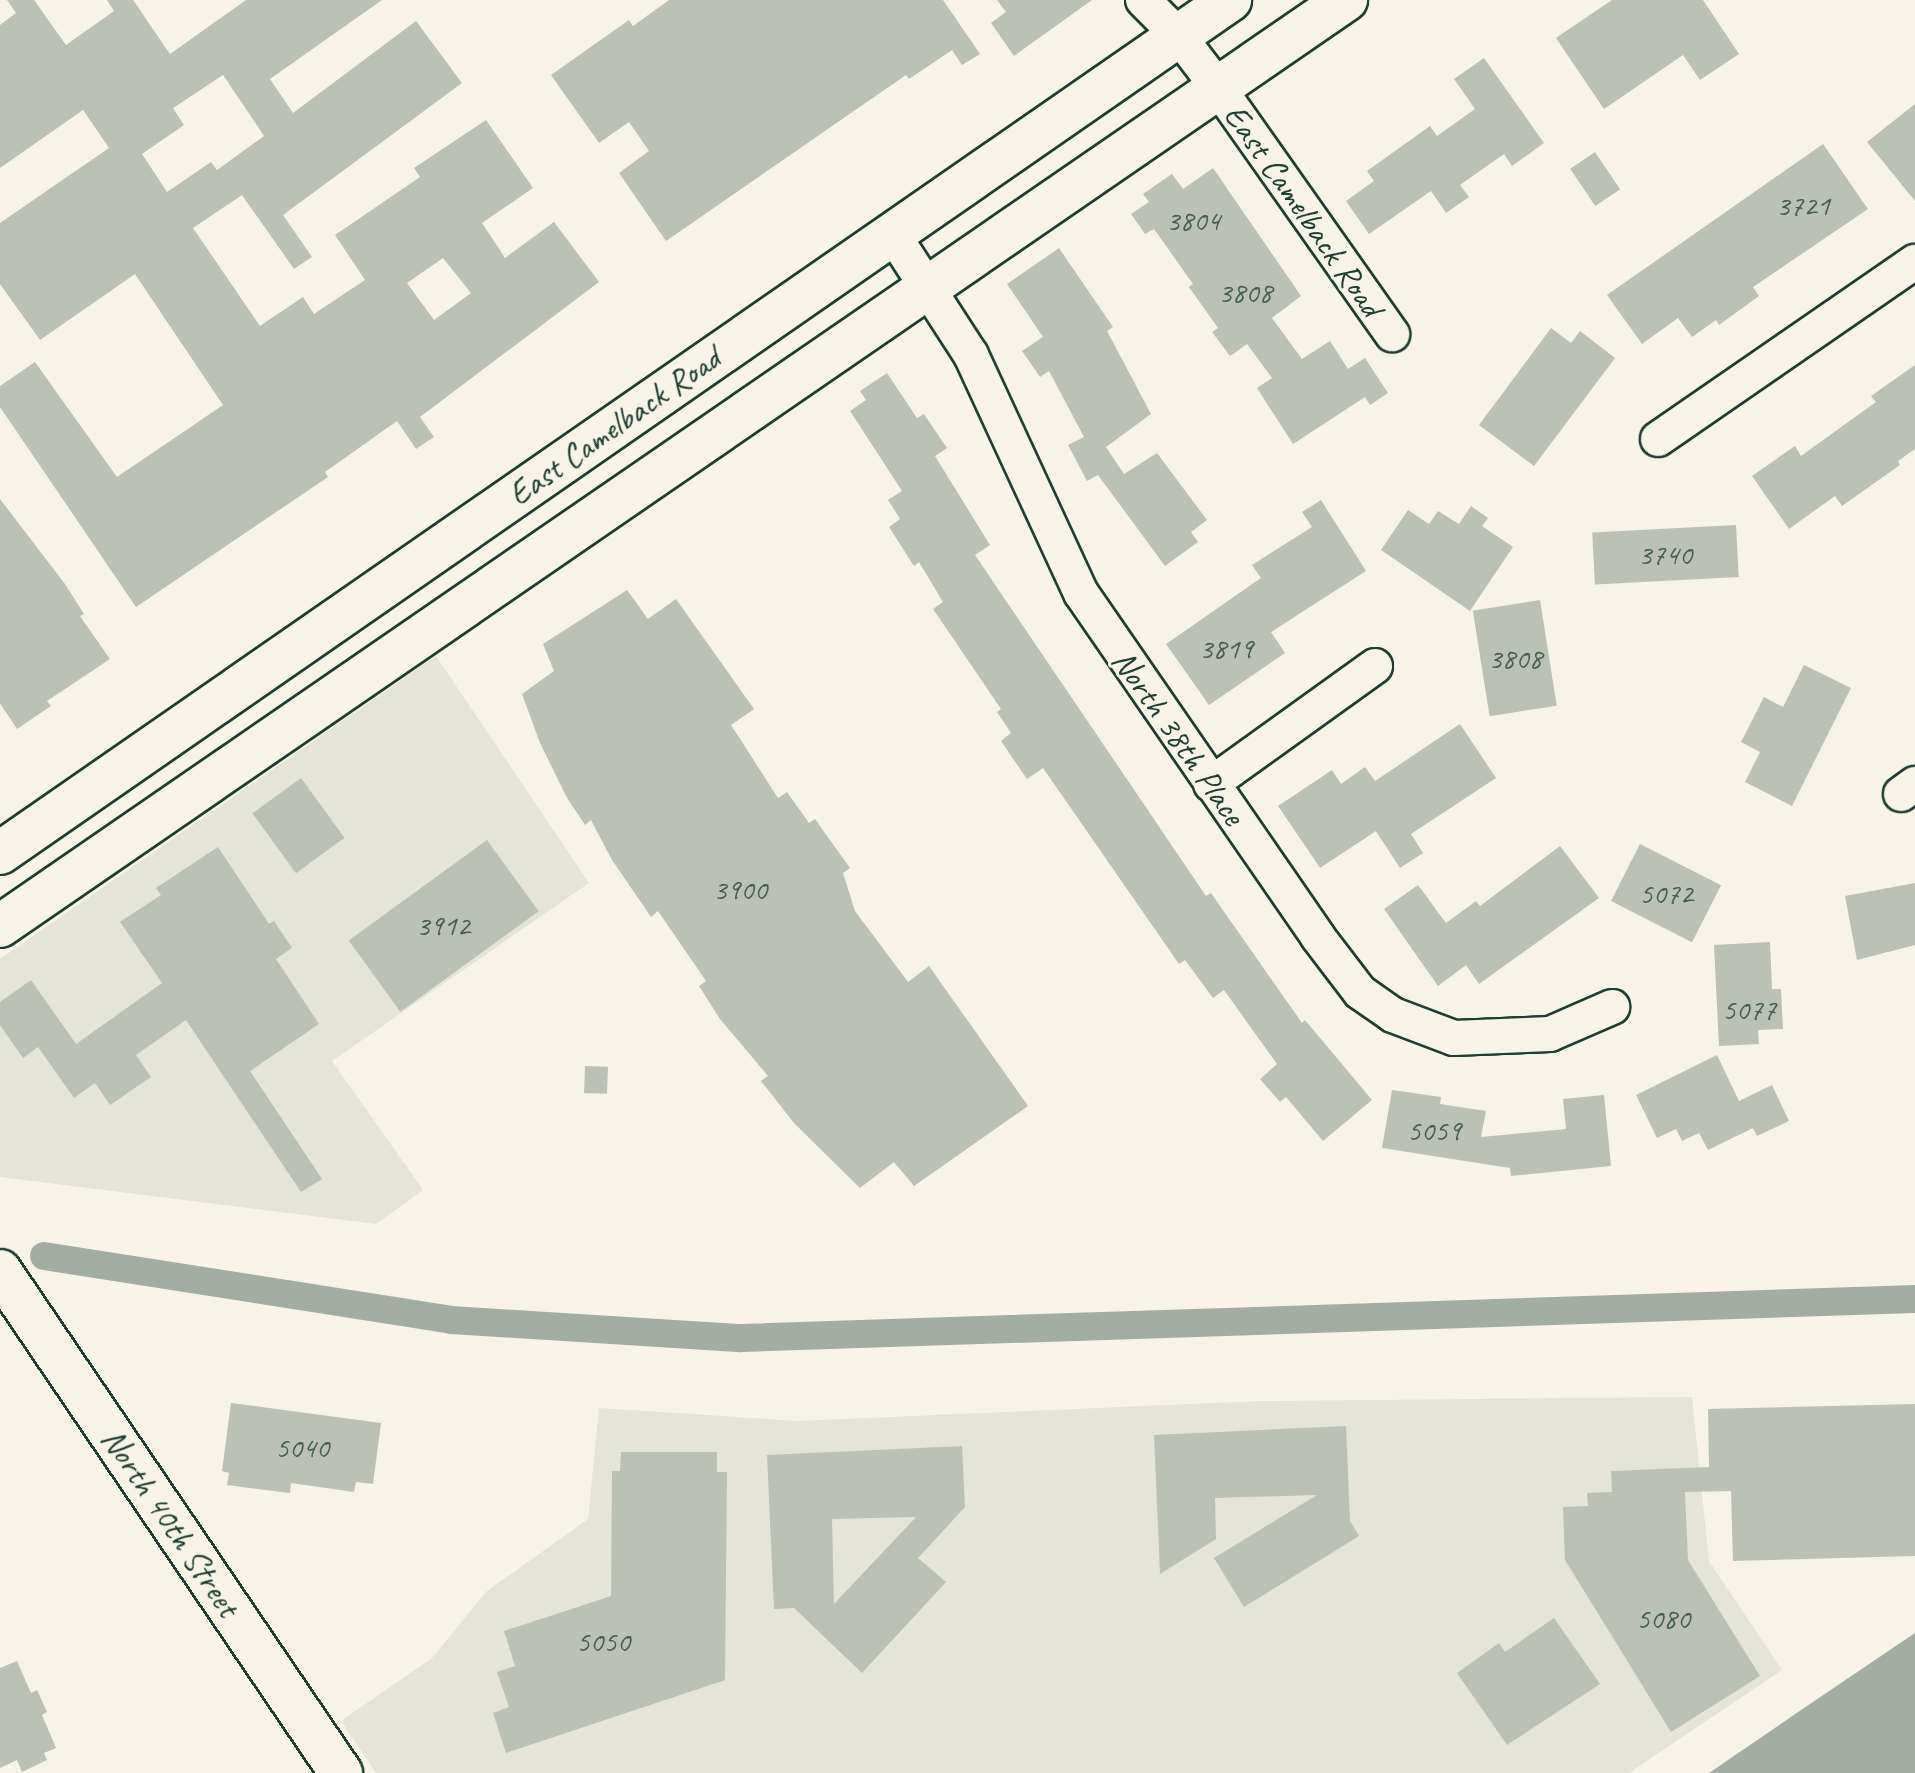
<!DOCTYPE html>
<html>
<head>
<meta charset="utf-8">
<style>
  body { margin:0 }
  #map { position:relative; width:1915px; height:1773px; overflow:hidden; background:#f7f3e8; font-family:Caveat,sans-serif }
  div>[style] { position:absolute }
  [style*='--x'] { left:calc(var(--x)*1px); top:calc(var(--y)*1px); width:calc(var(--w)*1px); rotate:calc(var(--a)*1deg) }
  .built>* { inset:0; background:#e5e4d9 }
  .water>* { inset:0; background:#a4ada3 }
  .canal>* { height:28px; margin:-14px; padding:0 14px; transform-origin:14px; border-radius:14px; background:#a4ada3 }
  .building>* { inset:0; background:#bbc1b6; transform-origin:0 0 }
  .roads { filter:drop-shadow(2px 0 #1f3d34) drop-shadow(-2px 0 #1f3d34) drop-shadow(0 2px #1f3d34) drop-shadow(0 -2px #1f3d34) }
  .minor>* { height:34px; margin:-17px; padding:0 17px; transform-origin:17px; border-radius:17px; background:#f7f3e8 }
  .major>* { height:42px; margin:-21px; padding:0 21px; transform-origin:21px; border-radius:21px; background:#f7f3e8 }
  span { translate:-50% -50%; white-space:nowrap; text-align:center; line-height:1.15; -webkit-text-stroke:6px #f7f3e8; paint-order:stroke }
  .number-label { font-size:30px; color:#465e54 }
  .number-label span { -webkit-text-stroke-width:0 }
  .street-label { font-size:34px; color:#1f3d34 }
</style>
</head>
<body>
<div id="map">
  <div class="built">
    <i style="clip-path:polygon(436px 656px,589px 883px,332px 1061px,423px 1190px,376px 1224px,0 1177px,0 959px)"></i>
    <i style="clip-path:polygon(1692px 1397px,1709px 1561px,1782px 1670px,1629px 1773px,376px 1773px,341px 1721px,432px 1658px,487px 1591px,588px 1519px,599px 1408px,797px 1421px,1261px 1401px)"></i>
  </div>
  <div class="water">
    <i style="clip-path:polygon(1915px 1633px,1915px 1773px,1709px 1773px,1807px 1706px)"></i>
  </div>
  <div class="canal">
    <i style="--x:44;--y:1256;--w:412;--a:8.9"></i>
    <i style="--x:451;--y:1320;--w:291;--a:3.6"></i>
    <i style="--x:741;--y:1338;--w:1175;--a:-1.9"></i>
  </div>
  <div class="building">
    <i style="clip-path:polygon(evenodd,7px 0,34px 0,66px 45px,114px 11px,107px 0,133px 0,170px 54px,246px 0,382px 0,270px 79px,293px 113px,416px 21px,462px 83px,283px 215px,312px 257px,294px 269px,242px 195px,193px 228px,260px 326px,303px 297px,314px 314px,365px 280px,335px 235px,420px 177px,414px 168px,486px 120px,533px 188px,482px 223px,505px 258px,554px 222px,599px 282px,420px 417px,434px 437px,416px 449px,397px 421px,325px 472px,328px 477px,136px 607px,0 407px,0 386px,35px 362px,117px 477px,223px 405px,135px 274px,40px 340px,0 284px,0 223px,109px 148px,83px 110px,0 168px,0 25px,16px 13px,7px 0,223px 75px,264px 136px,217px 170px,211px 162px,167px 192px,142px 154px,184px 125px,173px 108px,223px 75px,7px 0,443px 258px,471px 293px,434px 320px,407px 283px,443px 258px)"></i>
    <i style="clip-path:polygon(669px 0,943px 0,980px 54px,962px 65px,952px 50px,909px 79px,906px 75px,666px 241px,619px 173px,649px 151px,629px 122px,599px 143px,551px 75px,629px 20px,633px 26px)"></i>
    <i style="clip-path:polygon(997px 0,1092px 0,1014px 56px,991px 23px,1006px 12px)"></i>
    <i style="clip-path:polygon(1612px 0,1703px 0,1739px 54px,1700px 80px,1683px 55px,1604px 109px,1556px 38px)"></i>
    <i style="clip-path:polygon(1484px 58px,1544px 143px,1512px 166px,1504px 154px,1460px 185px,1469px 197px,1446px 213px,1431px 191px,1369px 234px,1346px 201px,1374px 181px,1367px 171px,1430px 126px,1437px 136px,1475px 109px,1454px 79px)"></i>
    <i style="clip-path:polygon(1915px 104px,1915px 201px,1867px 142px)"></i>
    <i style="clip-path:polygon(1823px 144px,1868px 209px,1753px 287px,1759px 296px,1719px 325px,1716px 320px,1692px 337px,1678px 318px,1642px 344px,1607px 295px)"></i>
    <i style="left:1595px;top:152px;width:45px;height:30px;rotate:56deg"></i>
    <i style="clip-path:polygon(1213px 168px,1301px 296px,1272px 318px,1302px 359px,1330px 341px,1348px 369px,1365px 358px,1388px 393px,1370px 405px,1365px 397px,1293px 444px,1257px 388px,1272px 378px,1247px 344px,1230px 356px,1212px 332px,1218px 328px,1189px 287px,1193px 284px,1154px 229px,1145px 234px,1131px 214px,1149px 202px,1143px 194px,1172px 174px,1183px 189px)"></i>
    <i style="clip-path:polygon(1059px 248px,1113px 327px,1107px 331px,1151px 414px,1106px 447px,1124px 474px,1157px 453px,1207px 520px,1191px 532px,1198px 542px,1165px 566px,1098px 475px,1087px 481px,1068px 445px,1084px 437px,1049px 371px,1040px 377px,1022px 351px,1043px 337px,1007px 284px)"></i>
    <i style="clip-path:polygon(1551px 328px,1571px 343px,1580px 331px,1615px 358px,1534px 466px,1479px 425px)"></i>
    <i style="clip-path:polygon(1915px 365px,1915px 449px,1898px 461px,1900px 465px,1842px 506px,1835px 496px,1789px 529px,1752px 476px,1795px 446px,1801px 456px,1876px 402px,1871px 396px)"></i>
    <i style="clip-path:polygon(887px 373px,917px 418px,924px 414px,947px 448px,935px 456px,990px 545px,975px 555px,1206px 896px,1211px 893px,1302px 1023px,1305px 1020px,1372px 1100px,1323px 1141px,1286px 1097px,1280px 1102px,1260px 1079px,1277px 1064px,1224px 990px,1213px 998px,1185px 960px,1179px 964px,1043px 768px,1027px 779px,1001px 741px,1011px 733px,997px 712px,1001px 709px,933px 609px,943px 602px,919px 562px,914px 566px,889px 527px,900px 519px,888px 500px,902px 491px,850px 411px,866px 400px,860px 391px)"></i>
    <i style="clip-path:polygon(0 499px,65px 584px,84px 614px,80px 616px,110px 659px,47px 701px,51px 706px,17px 729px,0 703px)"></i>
    <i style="clip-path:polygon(1321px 500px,1366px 571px,1271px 632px,1285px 653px,1209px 705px,1166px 644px,1261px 578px,1252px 565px,1312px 527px,1302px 512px)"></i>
    <i style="clip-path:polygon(1471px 506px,1488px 518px,1482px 526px,1513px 547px,1470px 611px,1381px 550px,1408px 510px,1429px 524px,1438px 511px,1459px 524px)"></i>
    <i style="left:1736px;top:525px;width:52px;height:144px;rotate:87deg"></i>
    <i style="clip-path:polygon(627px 590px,648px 619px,676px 599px,754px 709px,731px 725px,778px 798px,787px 792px,809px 823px,815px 819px,850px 868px,843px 873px,855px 911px,908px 982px,929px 966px,1028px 1106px,914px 1186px,894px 1162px,860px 1188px,794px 1123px,761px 1081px,768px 1076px,720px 1019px,699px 986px,706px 981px,658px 911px,651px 917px,612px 860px,591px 820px,585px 825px,566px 796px,540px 743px,522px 694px,554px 671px,543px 644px)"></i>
    <i style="left:1540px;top:600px;width:107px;height:68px;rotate:81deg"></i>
    <i style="clip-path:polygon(1804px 665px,1851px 688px,1792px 806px,1745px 782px,1760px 752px,1741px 742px,1764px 697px,1783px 707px)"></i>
    <i style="clip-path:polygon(1460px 724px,1496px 778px,1411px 834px,1423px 853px,1400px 868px,1376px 831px,1320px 868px,1278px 806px,1332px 770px,1341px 784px,1365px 767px,1375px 781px)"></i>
    <i style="left:301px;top:778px;width:74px;height:60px;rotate:54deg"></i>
    <i style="left:487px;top:840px;width:88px;height:171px;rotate:54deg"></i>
    <i style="left:1640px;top:844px;width:91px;height:64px;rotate:27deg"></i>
    <i style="clip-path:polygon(1560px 846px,1599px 898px,1479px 984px,1466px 965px,1438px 986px,1384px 909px,1418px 885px,1446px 923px,1476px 901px,1480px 906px)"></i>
    <i style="clip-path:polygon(218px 847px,269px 924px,274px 921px,292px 948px,276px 959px,319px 1024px,250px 1071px,322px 1179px,301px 1192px,186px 1020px,136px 1055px,151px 1077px,110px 1105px,95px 1083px,74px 1098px,38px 1047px,23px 1058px,0 1025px,0 1002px,31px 980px,76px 1044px,162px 983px,120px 922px,161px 895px,156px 888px)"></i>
    <i style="clip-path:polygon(1915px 883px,1915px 945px,1857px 960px,1845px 896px)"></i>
    <i style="clip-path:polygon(1770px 942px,1772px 989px,1781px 989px,1783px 1029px,1758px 1030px,1759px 1044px,1719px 1046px,1714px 945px)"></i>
    <i style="clip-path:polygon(1717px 1055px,1739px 1101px,1772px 1085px,1789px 1121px,1757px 1136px,1753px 1128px,1708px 1150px,1699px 1133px,1682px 1141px,1676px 1129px,1657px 1138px,1636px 1095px)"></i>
    <i style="left:585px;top:1066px;width:23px;height:27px;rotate:2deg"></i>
    <i style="clip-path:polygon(1392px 1090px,1441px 1097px,1440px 1104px,1486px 1111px,1481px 1137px,1566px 1129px,1563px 1099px,1604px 1095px,1611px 1166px,1511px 1176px,1510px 1168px,1382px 1148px)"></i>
    <i style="clip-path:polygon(231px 1403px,381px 1423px,373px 1484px,356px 1482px,354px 1492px,291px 1483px,290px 1493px,227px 1485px,229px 1473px,222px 1471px)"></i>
    <i style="clip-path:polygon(1915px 1404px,1915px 1556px,1733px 1561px,1731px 1491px,1685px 1492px,1688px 1560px,1760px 1676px,1671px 1732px,1565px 1560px,1563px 1507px,1588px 1506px,1587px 1493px,1612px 1492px,1611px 1471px,1709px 1467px,1708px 1409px)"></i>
    <i style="clip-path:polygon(1346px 1426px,1350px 1521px,1359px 1536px,1244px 1607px,1214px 1558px,1317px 1495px,1215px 1498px,1216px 1539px,1160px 1574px,1154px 1435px)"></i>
    <i style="clip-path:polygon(evenodd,962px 1446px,965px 1507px,918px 1558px,946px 1582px,862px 1673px,794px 1608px,774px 1609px,767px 1455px,962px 1446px,916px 1517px,834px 1604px,832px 1519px,916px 1517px)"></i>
    <i style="clip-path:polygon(621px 1452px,717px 1452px,717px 1472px,727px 1472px,725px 1680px,506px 1753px,493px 1713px,509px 1707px,497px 1672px,515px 1666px,504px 1631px,611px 1596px,612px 1471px,620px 1471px)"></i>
    <i style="clip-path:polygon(1554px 1618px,1600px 1684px,1507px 1745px,1457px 1673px,1499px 1643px,1505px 1652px)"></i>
    <i style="clip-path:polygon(17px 1661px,31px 1693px,37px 1690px,47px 1712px,42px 1715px,56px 1748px,44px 1753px,47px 1760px,22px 1772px,17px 1760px,0 1768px,0 1668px)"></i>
  </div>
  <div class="roads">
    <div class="minor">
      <i style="--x:1143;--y:0;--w:49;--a:45"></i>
      <i style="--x:1178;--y:35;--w:64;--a:52.6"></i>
      <i style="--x:1217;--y:86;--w:304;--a:54.8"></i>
      <i style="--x:892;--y:233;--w:145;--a:57.1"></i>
      <i style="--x:971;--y:355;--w:262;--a:65.2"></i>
      <i style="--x:1081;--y:593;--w:418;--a:55.4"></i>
      <i style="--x:1318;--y:937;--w:69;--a:52.6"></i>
      <i style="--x:1360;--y:992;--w:40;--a:34.9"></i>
      <i style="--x:1393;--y:1015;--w:65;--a:20.7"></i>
      <i style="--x:1454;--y:1038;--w:96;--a:-2.4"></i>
      <i style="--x:1550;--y:1034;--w:68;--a:-23.5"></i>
      <i style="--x:1658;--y:439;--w:312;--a:-34.6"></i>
      <i style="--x:1211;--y:784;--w:202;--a:-35.7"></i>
      <i style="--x:1901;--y:794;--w:17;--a:-36"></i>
    </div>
    <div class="major">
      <i style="--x:0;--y:853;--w:1497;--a:-34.74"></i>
      <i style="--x:0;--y:926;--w:1634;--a:-34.53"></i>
      <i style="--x:0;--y:1271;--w:607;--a:55.81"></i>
    </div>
  </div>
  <div class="number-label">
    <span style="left:1803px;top:205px">3721</span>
    <span style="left:1193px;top:220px">3804</span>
    <span style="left:1245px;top:292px">3808</span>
    <span style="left:1665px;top:554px">3740</span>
    <span style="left:1226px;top:648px">3819</span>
    <span style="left:1515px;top:658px">3808</span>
    <span style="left:740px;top:889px">3900</span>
    <span style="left:1666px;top:893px">5072</span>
    <span style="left:443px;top:925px">3912</span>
    <span style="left:1749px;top:1009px">5077</span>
    <span style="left:1434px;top:1130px">5059</span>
    <span style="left:302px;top:1447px">5040</span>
    <span style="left:1663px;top:1618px">5080</span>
    <span style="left:603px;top:1641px">5050</span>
  </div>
  <div class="street-label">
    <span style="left:1304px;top:210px;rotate:55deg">East Camelback Road</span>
    <span style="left:614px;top:426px;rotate:-35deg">East Camelback Road</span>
    <span style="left:1179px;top:737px;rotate:55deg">North 38th Place</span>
    <span style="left:171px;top:1522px;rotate:56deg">North 40th Street</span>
  </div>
</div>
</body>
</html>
